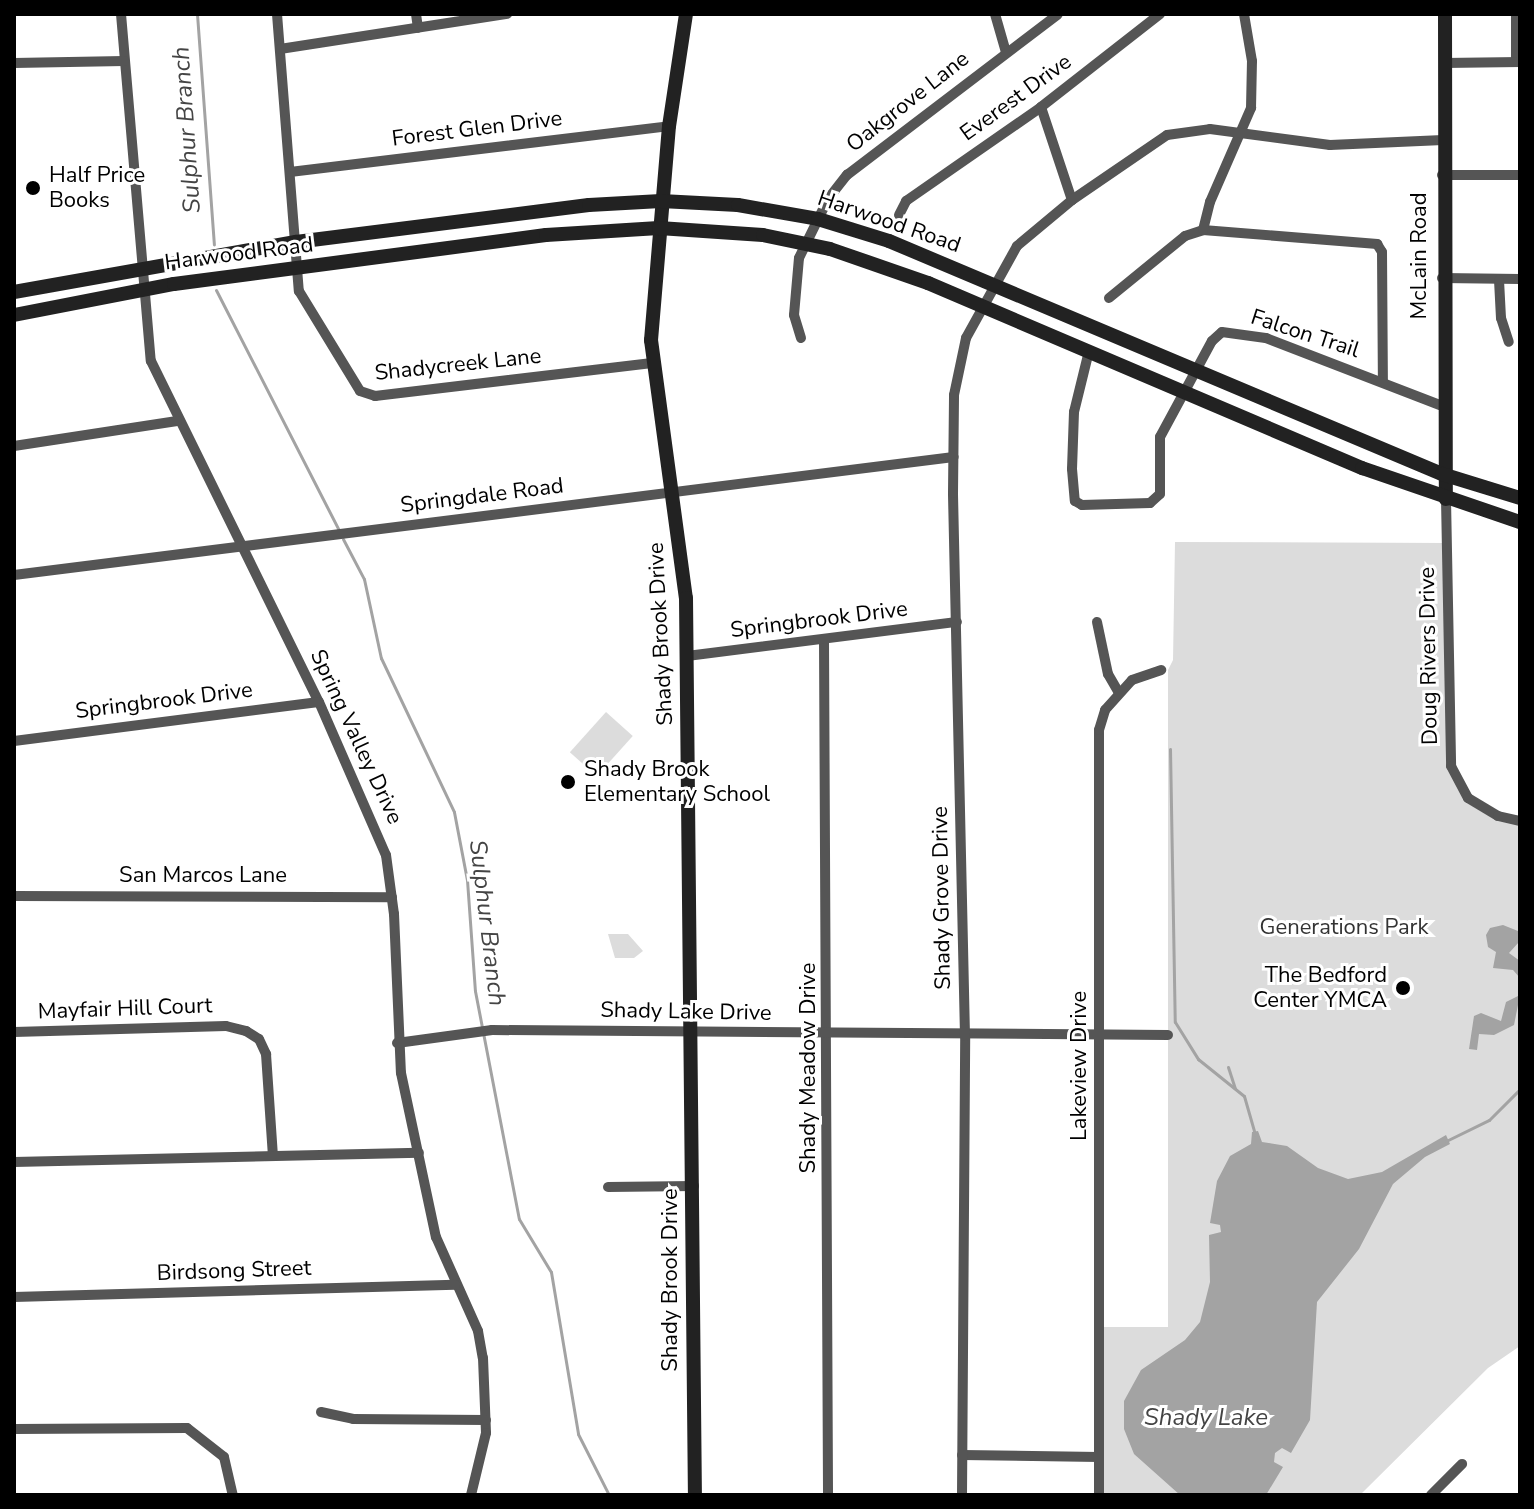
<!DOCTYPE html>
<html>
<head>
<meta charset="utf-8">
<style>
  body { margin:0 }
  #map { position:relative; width:1534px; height:1509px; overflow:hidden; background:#fff; font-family:"Nunito Sans",sans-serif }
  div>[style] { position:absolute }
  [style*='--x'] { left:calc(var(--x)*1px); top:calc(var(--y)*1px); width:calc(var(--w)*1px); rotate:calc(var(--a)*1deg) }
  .green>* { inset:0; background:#dcdcdc; transform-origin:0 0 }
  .water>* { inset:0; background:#a3a3a3 }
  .stream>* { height:3px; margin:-1.5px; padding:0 1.5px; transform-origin:1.5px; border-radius:1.5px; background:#a3a3a3 }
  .street>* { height:10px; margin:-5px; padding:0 5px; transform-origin:5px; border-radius:5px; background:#555 }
  .secondary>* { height:14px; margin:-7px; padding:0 7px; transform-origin:7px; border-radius:7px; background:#222 }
  .dots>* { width:22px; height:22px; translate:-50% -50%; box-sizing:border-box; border:4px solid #fff; border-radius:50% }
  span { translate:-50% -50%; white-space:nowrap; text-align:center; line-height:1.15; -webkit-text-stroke:6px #fff; paint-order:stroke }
  .street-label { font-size:22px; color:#000 }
  .poi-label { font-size:22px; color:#000 }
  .left { translate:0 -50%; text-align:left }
  .right { translate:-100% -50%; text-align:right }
  .park-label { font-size:22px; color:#333 }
  .water-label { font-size:24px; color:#444; font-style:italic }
  .frame { position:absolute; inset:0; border:16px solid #000; pointer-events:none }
</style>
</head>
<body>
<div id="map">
  <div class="green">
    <i style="clip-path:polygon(1175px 542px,1447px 543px,1448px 744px,1468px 798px,1520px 821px,1520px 1346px,1488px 1368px,1360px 1495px,1099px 1495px,1100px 1327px,1168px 1327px,1168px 670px,1173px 660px)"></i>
    <i style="left:606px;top:712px;width:36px;height:54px;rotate:42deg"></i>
    <i style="clip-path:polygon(608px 934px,628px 934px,643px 951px,634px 958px,615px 958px)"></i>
  </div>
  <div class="water">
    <i style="clip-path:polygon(1503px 925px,1518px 931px,1519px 942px,1509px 953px,1520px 961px,1520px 978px,1513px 970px,1493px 968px,1496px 952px,1488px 947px,1486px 935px,1490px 928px)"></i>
    <i style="clip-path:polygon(1520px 995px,1514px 1025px,1494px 1035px,1479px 1034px,1477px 1050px,1469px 1049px,1474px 1016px,1481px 1013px,1501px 1021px,1506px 1002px)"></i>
    <i style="clip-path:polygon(1258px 1131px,1262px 1142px,1287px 1146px,1318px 1168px,1348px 1179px,1382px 1172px,1446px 1135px,1450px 1144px,1425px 1157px,1393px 1184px,1359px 1249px,1317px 1302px,1310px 1420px,1291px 1453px,1282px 1448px,1275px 1453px,1274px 1462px,1283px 1467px,1266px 1495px,1180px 1495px,1134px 1454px,1124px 1429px,1124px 1401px,1141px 1370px,1185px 1340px,1200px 1322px,1210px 1282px,1209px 1235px,1221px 1232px,1220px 1225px,1210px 1223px,1217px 1181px,1230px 1156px,1251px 1144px,1252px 1132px)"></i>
  </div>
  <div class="stream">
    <i style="--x:197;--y:14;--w:231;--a:85.8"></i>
    <i style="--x:216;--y:290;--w:272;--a:62.9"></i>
    <i style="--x:343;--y:539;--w:45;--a:62.3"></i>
    <i style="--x:364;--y:579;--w:81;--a:77.9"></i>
    <i style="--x:381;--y:658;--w:170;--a:64.6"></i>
    <i style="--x:454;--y:812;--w:69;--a:79.2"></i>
    <i style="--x:467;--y:880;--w:111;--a:85.9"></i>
    <i style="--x:475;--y:991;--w:232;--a:79.1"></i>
    <i style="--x:519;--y:1219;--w:62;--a:58.9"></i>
    <i style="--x:551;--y:1272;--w:164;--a:80.5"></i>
    <i style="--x:578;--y:1434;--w:68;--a:63.1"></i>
    <i style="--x:1170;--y:749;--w:273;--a:89"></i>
    <i style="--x:1175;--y:1022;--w:44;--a:58.1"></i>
    <i style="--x:1198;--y:1059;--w:59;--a:38.8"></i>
    <i style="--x:1244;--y:1096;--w:40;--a:74"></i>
    <i style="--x:1228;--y:1067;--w:22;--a:72"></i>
    <i style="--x:1446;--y:1141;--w:48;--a:-26"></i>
    <i style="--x:1489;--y:1120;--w:44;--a:-45"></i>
  </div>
  <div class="street">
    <i style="--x:121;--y:14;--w:348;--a:85.1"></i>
    <i style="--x:151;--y:361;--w:380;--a:63.8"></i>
    <i style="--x:319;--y:702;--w:167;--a:66.4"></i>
    <i style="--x:386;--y:855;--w:60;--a:82.3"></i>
    <i style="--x:394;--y:914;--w:159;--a:87.5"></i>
    <i style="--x:401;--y:1073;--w:168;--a:78"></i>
    <i style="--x:436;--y:1237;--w:103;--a:65.9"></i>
    <i style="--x:478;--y:1331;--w:27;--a:80"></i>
    <i style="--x:483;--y:1358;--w:75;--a:87.7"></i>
    <i style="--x:486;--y:1433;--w:64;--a:103.6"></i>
    <i style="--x:277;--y:14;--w:278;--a:85.5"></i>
    <i style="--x:299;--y:291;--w:117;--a:58.6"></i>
    <i style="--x:360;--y:391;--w:16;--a:18"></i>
    <i style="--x:375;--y:396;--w:279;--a:-6.8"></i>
    <i style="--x:416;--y:14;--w:14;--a:82"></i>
    <i style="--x:995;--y:14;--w:40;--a:74"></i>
    <i style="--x:1516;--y:14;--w:48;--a:90"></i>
    <i style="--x:280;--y:49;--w:230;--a:-8.8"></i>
    <i style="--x:14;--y:63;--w:110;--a:-1"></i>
    <i style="--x:1444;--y:63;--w:76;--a:-0.8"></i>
    <i style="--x:1041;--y:107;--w:98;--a:71.6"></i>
    <i style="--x:290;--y:172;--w:382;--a:-6.9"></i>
    <i style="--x:1442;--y:175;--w:78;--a:0"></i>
    <i style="--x:899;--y:215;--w:16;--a:-63"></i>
    <i style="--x:906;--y:201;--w:165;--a:-34.8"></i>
    <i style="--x:1041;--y:107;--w:151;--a:-38"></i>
    <i style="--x:1203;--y:230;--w:175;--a:4.6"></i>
    <i style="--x:1377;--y:244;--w:9;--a:58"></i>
    <i style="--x:1382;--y:252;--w:130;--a:89.6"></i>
    <i style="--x:1442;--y:278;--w:78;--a:0.7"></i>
    <i style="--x:1499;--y:280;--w:38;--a:87"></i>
    <i style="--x:1501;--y:318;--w:25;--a:72"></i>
    <i style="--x:1109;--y:298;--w:98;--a:-39.2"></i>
    <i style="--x:1185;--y:236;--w:19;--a:-18"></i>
    <i style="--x:1203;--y:230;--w:29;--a:-76"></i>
    <i style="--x:1210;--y:202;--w:103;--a:-66.4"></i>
    <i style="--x:1251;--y:108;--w:47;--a:-88.8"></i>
    <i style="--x:1252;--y:61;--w:48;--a:-99.7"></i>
    <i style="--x:801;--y:338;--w:24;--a:-107"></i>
    <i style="--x:794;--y:315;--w:57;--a:-85"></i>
    <i style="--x:799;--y:258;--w:66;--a:-63.8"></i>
    <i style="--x:828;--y:199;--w:31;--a:-52"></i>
    <i style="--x:847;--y:175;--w:265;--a:-37.3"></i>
    <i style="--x:1089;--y:351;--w:63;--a:103.8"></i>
    <i style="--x:1074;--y:412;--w:57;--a:92"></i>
    <i style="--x:1072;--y:469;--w:32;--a:85"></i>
    <i style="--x:1075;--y:501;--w:8;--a:30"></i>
    <i style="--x:1082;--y:505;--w:68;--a:-1.7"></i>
    <i style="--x:1150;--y:503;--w:13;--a:-42"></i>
    <i style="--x:1160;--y:494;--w:57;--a:-90"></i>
    <i style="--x:1160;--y:437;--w:109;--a:-61.6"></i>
    <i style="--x:1212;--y:341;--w:13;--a:-42"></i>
    <i style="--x:1222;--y:332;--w:44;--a:7.8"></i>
    <i style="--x:1266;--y:338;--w:189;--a:21.1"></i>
    <i style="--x:14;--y:446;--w:165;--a:-8.7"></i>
    <i style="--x:1446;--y:499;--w:267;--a:88.9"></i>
    <i style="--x:1451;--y:766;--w:36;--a:62"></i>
    <i style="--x:1468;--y:798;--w:35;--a:31"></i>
    <i style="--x:1498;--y:816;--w:23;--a:13"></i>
    <i style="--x:14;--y:575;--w:947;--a:-7.16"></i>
    <i style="--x:1097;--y:622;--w:53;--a:78.1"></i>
    <i style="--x:1108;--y:674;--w:22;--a:60"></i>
    <i style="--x:824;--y:640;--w:855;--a:89.73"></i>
    <i style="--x:687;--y:656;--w:272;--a:-7.2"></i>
    <i style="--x:14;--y:741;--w:307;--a:-7.3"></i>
    <i style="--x:14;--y:896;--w:378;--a:0.2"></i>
    <i style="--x:14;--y:1032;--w:212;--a:-1.6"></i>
    <i style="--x:226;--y:1026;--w:21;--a:14"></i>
    <i style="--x:246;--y:1031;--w:15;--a:32"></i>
    <i style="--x:259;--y:1039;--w:17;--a:65"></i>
    <i style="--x:266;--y:1054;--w:102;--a:86.1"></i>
    <i style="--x:397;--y:1043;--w:96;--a:-7.8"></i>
    <i style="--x:492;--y:1030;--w:676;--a:0.42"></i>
    <i style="--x:14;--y:1162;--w:405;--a:-1.3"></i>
    <i style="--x:608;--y:1187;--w:86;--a:-0.7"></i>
    <i style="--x:14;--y:1297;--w:441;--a:-1.6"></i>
    <i style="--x:321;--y:1412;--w:33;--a:12"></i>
    <i style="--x:353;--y:1419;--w:133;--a:0.4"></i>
    <i style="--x:14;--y:1429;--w:173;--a:-0.3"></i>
    <i style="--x:187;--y:1428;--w:47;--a:38.1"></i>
    <i style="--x:224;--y:1457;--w:39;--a:77"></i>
    <i style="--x:962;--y:1455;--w:137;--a:0.8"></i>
    <i style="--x:962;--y:1495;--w:459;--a:-89.6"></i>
    <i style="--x:965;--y:1036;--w:543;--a:-91.27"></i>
    <i style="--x:953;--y:493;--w:98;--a:-89.4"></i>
    <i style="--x:954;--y:395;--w:58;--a:-78.1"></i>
    <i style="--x:966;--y:338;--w:105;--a:-61"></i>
    <i style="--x:1017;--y:246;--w:72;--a:-39.9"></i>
    <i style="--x:1072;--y:200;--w:115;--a:-34.4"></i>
    <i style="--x:1167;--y:135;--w:43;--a:-7.9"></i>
    <i style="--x:1210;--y:129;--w:121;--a:7.6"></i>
    <i style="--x:1330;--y:145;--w:113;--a:-2.5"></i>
    <i style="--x:1099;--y:1495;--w:765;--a:-90"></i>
    <i style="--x:1099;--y:730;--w:21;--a:-73"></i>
    <i style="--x:1105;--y:710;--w:40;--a:-48"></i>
    <i style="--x:1132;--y:680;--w:31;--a:-19"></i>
    <i style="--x:1431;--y:1495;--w:44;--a:-45"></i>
  </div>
  <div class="secondary">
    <i style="--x:686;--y:14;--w:113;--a:98.6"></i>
    <i style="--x:669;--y:126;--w:215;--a:94.8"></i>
    <i style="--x:651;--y:340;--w:260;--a:82.3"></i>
    <i style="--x:686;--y:598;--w:897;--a:89.43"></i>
    <i style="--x:1445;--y:14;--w:485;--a:89.9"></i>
    <i style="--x:14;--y:292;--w:286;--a:-10.1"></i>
    <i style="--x:296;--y:242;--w:295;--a:-7.2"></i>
    <i style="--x:589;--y:205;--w:72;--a:-3.2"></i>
    <i style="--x:661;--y:201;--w:77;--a:3"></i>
    <i style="--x:738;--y:205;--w:81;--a:9.9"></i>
    <i style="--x:818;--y:219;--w:74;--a:17.2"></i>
    <i style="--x:889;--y:241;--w:600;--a:22.85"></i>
    <i style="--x:1442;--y:474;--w:82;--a:17.1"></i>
    <i style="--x:14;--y:315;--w:163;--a:-11"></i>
    <i style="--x:174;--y:284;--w:375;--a:-7.5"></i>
    <i style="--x:546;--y:235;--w:113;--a:-3.5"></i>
    <i style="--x:659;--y:228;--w:104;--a:3.9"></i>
    <i style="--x:763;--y:235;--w:68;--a:11.8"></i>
    <i style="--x:830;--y:249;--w:104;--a:19.1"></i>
    <i style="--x:928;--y:283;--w:472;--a:23.1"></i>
    <i style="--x:1362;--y:468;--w:167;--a:18.9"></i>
  </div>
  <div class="dots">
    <i style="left:33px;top:188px;background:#000"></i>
    <i style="left:568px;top:782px;background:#000"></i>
    <i style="left:1403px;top:988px;background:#000"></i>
  </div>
  <div class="street-label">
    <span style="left:1016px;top:98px;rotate:-36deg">Everest Drive</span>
    <span style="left:908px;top:102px;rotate:-38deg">Oakgrove Lane</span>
    <span style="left:477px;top:129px;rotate:-7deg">Forest Glen Drive</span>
    <span style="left:889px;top:222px;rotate:19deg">Harwood Road</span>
    <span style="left:239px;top:254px;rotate:-7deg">Harwood Road</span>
    <span style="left:1420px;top:256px;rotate:-90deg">McLain Road</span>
    <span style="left:1305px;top:334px;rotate:18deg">Falcon Trail</span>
    <span style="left:458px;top:365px;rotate:-6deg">Shadycreek Lane</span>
    <span style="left:482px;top:496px;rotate:-7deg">Springdale Road</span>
    <span style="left:819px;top:620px;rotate:-7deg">Springbrook Drive</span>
    <span style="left:661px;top:634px;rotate:-93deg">Shady Brook Drive</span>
    <span style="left:1429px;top:656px;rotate:-91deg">Doug Rivers Drive</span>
    <span style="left:164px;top:701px;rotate:-7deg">Springbrook Drive</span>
    <span style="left:356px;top:737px;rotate:65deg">Spring Valley Drive</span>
    <span style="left:203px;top:876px">San Marcos Lane</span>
    <span style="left:942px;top:898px;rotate:-91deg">Shady Grove Drive</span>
    <span style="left:125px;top:1009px;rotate:-2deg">Mayfair Hill Court</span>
    <span style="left:686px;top:1012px;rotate:1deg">Shady Lake Drive</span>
    <span style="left:1080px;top:1066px;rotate:-90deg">Lakeview Drive</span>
    <span style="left:809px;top:1068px;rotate:-90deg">Shady Meadow Drive</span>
    <span style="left:234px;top:1271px;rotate:-2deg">Birdsong Street</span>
    <span style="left:671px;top:1280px;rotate:-90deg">Shady Brook Drive</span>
  </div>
  <div class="poi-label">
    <span class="left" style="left:49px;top:188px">Half Price<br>Books</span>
    <span class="left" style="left:584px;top:782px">Shady Brook<br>Elementary School</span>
    <span class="right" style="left:1387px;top:988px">The Bedford<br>Center YMCA</span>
  </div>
  <div class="park-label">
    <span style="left:1344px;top:928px">Generations Park</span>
  </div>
  <div class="water-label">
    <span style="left:187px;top:130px;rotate:-94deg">Sulphur Branch</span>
    <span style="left:487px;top:923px;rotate:83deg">Sulphur Branch</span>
    <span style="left:1206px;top:1418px">Shady Lake</span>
  </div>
  <div class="frame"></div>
</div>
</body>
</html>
